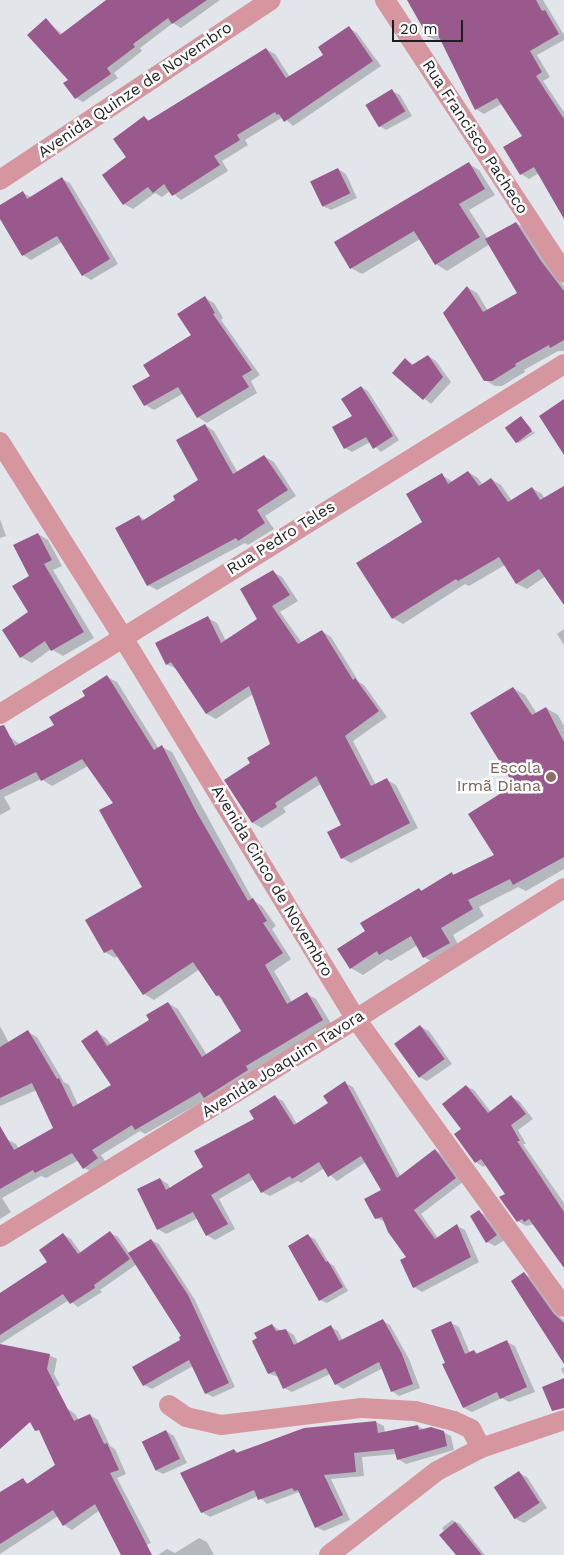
<!DOCTYPE html>
<html>
<head>
<meta charset="utf-8">
<style>
  body { margin:0 }
  #map { position:relative; width:564px; height:1555px; overflow:hidden; background:#e2e5ea; font-family:"Work Sans",sans-serif }
  div>[style] { position:absolute }
  [style*='--x'] { left:calc(var(--x)*1px); top:calc(var(--y)*1px); width:calc(var(--w)*1px); rotate:calc(var(--a)*1deg) }
  .shadow>* { inset:0; background:#0003 }
  .building>* { inset:0; background:#99598d; transform-origin:0 0 }
  .minor>* { height:20px; margin:-10px; padding:0 10px; transform-origin:10px; border-radius:10px; background:#d5969f }
  .dots>* { width:14px; height:14px; translate:-50% -50%; box-sizing:border-box; border:2px solid #fff; border-radius:50% }
  span { translate:-50% -50%; white-space:nowrap; text-align:center; line-height:1.15; -webkit-text-stroke:5px #fff; paint-order:stroke }
  .street-label { font-size:16px; color:#1d1e1f }
  .education-label { font-size:16px; color:#785e54 }
  .right { translate:-100% -50%; text-align:right }
  .scale { position:absolute; left:392px; top:20px; width:71px; height:22px; box-sizing:border-box; border:2px solid #1d1e1f; border-top:0; padding-left:6px; font-size:15px; line-height:18px; white-space:nowrap; color:#1d1e1f; -webkit-text-stroke:4px #fff; paint-order:stroke }
</style>
</head>
<body>
<div id="map">
  <div class="shadow">
    <i style="clip-path:polygon(108px 0,220px 0,181px 28px,173px 23px,140px 48px,142px 51px,114px 73px,118px 78px,83px 102px,76px 98px,46px 20px,62px 34px)"></i>
    <i style="clip-path:polygon(408px 0,543px 0,564px 35px,564px 40px,537px 55px,550px 77px,543px 81px,564px 112px,564px 194px,539px 173px,529px 179px,521px 174px,524px 136px,503px 103px,484px 114px,476px 109px,441px 39px,437px 41px,429px 37px)"></i>
    <i style="clip-path:polygon(349px 28px,357px 33px,381px 66px,293px 126px,283px 117px,245px 140px,248px 145px,222px 161px,228px 171px,181px 200px,170px 191px,162px 197px,155px 193px,133px 209px,124px 204px,128px 157px,144px 117px,150px 121px,266px 49px,275px 54px,290px 77px,325px 55px)"></i>
    <i style="clip-path:polygon(392px 91px,400px 95px,412px 116px,386px 130px,378px 125px)"></i>
    <i style="clip-path:polygon(469px 164px,479px 170px,495px 195px,469px 210px,488px 239px,516px 223px,526px 229px,564px 286px,564px 351px,558px 351px,524px 370px,525px 372px,502px 386px,495px 386px,485px 380px,467px 287px,477px 293px,488px 311px,519px 294px,490px 244px,447px 271px,436px 264px,420px 239px,362px 274px,351px 268px)"></i>
    <i style="clip-path:polygon(338px 169px,346px 174px,357px 198px,331px 210px,323px 206px)"></i>
    <i style="clip-path:polygon(62px 179px,70px 183px,118px 264px,91px 280px,83px 275px,62px 242px,31px 260px,23px 255px,0 217px,0 206px,23px 193px,31px 197px)"></i>
    <i style="clip-path:polygon(205px 298px,214px 303px,223px 318px,221px 320px,260px 375px,251px 381px,257px 393px,207px 423px,198px 417px,184px 393px,154px 410px,145px 405px,151px 377px,193px 335px)"></i>
    <i style="clip-path:polygon(428px 356px,436px 361px,451px 382px,431px 404px,393px 373px,405px 359px,414px 365px)"></i>
    <i style="clip-path:polygon(361px 387px,368px 391px,399px 440px,381px 452px,370px 442px,352px 452px,345px 448px,334px 428px,354px 416px)"></i>
    <i style="clip-path:polygon(521px 417px,532px 429px,515px 440px)"></i>
    <i style="clip-path:polygon(205px 425px,214px 431px,238px 473px,264px 456px,274px 462px,296px 496px,265px 516px,274px 529px,248px 545px,245px 543px,157px 590px,148px 585px,139px 516px,145px 520px,176px 500px,200px 481px)"></i>
    <i style="clip-path:polygon(534px 431px,535px 433px,519px 443px,517px 442px)"></i>
    <i style="clip-path:polygon(468px 472px,478px 478px,483px 485px,491px 479px,501px 485px,512px 501px,532px 488px,542px 494px,545px 499px,564px 488px,564px 603px,546px 576px,527px 589px,517px 584px,505px 565px,469px 586px,465px 584px,403px 624px,393px 618px,424px 522px,442px 475px,453px 482px)"></i>
    <i style="clip-path:polygon(0 519px,6px 536px,0 538px)"></i>
    <i style="clip-path:polygon(38px 534px,48px 540px,62px 566px,53px 570px,94px 638px,63px 656px,51px 649px,32px 663px,21px 657px,30px 613px,31px 577px)"></i>
    <i style="clip-path:polygon(273px 572px,282px 577px,298px 601px,280px 612px,302px 643px,322px 631px,331px 637px,359px 682px,364px 685px,387px 717px,353px 741px,376px 785px,387px 780px,396px 785px,418px 828px,351px 863px,342px 858px,343px 825px,321px 784px,283px 808px,286px 812px,262px 828px,253px 823px,225px 780px,252px 763px,272px 745px,253px 694px,216px 719px,207px 714px,177px 669px,166px 664px,208px 618px,217px 623px,226px 641px,259px 619px)"></i>
    <i style="clip-path:polygon(564px 629px,564px 645px,557px 634px)"></i>
    <i style="clip-path:polygon(107px 677px,117px 682px,159px 749px,162px 747px,172px 752px,253px 900px,262px 906px,276px 926px,272px 929px,291px 959px,274px 971px,292px 1002px,307px 994px,316px 999px,332px 1025px,214px 1103px,207px 1099px,145px 1134px,140px 1131px,101px 1155px,107px 1164px,94px 1173px,84px 1168px,79px 1160px,46px 1178px,41px 1176px,2px 1198px,11px 1212px,0 1219px,0 1136px,16px 1144px,19px 1149px,55px 1128px,37px 1090px,0 1106px,0 1026px,9px 1043px,28px 1032px,37px 1037px,64px 1082px,69px 1085px,78px 1105px,113px 1085px,97px 1032px,106px 1038px,111px 1044px,150px 1020px,168px 1003px,178px 1009px,207px 1055px,242px 1032px,223px 999px,217px 996px,200px 969px,154px 1000px,144px 994px,118px 956px,115px 958px,105px 952px,144px 888px,114px 804px,88px 766px,52px 786px,41px 779px,4px 797px,11px 809px,0 815px,0 740px,9px 736px,21px 745px,56px 726px)"></i>
    <i style="clip-path:polygon(513px 688px,525px 695px,537px 714px,546px 708px,558px 715px,564px 726px,564px 869px,526px 891px,518px 887px,479px 907px,484px 916px,453px 935px,461px 950px,436px 964px,424px 957px,418px 945px,391px 961px,387px 959px,363px 975px,351px 968px,367px 932px,419px 889px,422px 891px,452px 874px,455px 876px,496px 856px,515px 785px)"></i>
    <i style="clip-path:polygon(421px 1027px,429px 1031px,452px 1064px,427px 1081px,419px 1077px)"></i>
    <i style="clip-path:polygon(345px 1083px,353px 1087px,401px 1177px,435px 1150px,443px 1155px,463px 1182px,421px 1214px,438px 1238px,457px 1226px,465px 1230px,479px 1262px,422px 1292px,414px 1287px,408px 1257px,386px 1222px,376px 1218px,383px 1190px,366px 1162px,337px 1181px,323px 1169px,301px 1183px,298px 1181px,270px 1196px,262px 1192px,254px 1179px,219px 1199px,235px 1229px,215px 1240px,207px 1235px,198px 1218px,166px 1234px,158px 1229px,160px 1179px,168px 1184px,170px 1189px,205px 1167px,255px 1119px,275px 1097px,283px 1101px,297px 1124px,329px 1103px)"></i>
    <i style="clip-path:polygon(466px 1086px,474px 1090px,491px 1112px,511px 1097px,519px 1101px,533px 1119px,518px 1130px,526px 1144px,523px 1144px,564px 1203px,564px 1265px,534px 1224px,526px 1226px,518px 1221px,506px 1194px,486px 1165px,483px 1167px,476px 1162px,463px 1129px)"></i>
    <i style="clip-path:polygon(479px 1212px,487px 1216px,505px 1240px,495px 1246px,487px 1242px)"></i>
    <i style="clip-path:polygon(110px 1233px,118px 1237px,130px 1254px,151px 1240px,159px 1244px,195px 1300px,235px 1387px,213px 1397px,206px 1393px,193px 1366px,152px 1389px,144px 1385px,183px 1336px,137px 1264px,100px 1290px,102px 1292px,78px 1307px,69px 1300px,0 1344px,0 1295px,49px 1263px,64px 1235px,71px 1239px,81px 1253px)"></i>
    <i style="clip-path:polygon(308px 1236px,315px 1239px,329px 1263px,334px 1266px,348px 1291px,327px 1303px,320px 1300px)"></i>
    <i style="clip-path:polygon(524px 1274px,532px 1278px,562px 1319px,564px 1319px,564px 1361px)"></i>
    <i style="clip-path:polygon(383px 1321px,390px 1325px,409px 1359px,420px 1388px,399px 1396px,392px 1391px,383px 1368px,343px 1389px,336px 1384px,330px 1374px,292px 1392px,284px 1388px,279px 1377px,269px 1374px,272px 1325px,281px 1331px,286px 1330px,294px 1335px,298px 1344px,331px 1327px,338px 1331px,343px 1341px)"></i>
    <i style="clip-path:polygon(451px 1323px,459px 1327px,470px 1353px,474px 1351px,479px 1354px,507px 1342px,515px 1346px,535px 1392px,509px 1402px,502px 1398px,472px 1412px,464px 1408px,447px 1363px)"></i>
    <i style="clip-path:polygon(0 1345px,49px 1355px,57px 1359px,54px 1374px,60px 1385px,0 1421px)"></i>
    <i style="clip-path:polygon(564px 1367px,564px 1375px,561px 1369px)"></i>
    <i style="clip-path:polygon(68px 1409px,75px 1414px,79px 1420px,90px 1415px,98px 1420px,110px 1446px,115px 1449px,126px 1474px,117px 1478px,151px 1543px,128px 1554px,100px 1510px,72px 1530px,64px 1525px,58px 1516px,0 1554px,0 1494px,25px 1482px,29px 1484px,56px 1466px)"></i>
    <i style="clip-path:polygon(376px 1422px,384px 1426px,385px 1433px,418px 1426px,425px 1430px,443px 1432px,451px 1436px,454px 1450px,406px 1464px,398px 1459px,397px 1454px,362px 1457px,364px 1476px,331px 1479px,350px 1520px,324px 1531px,316px 1527px,299px 1492px,267px 1504px,258px 1496px,210px 1517px,202px 1512px,234px 1450px,240px 1453px)"></i>
    <i style="clip-path:polygon(166px 1431px,174px 1436px,187px 1463px,163px 1474px,155px 1470px,143px 1442px)"></i>
    <i style="clip-path:polygon(519px 1473px,527px 1477px,547px 1508px,524px 1523px,516px 1519px)"></i>
    <i style="clip-path:polygon(452px 1520px,460px 1524px,485px 1555px,457px 1555px,442px 1528px)"></i>
    <i style="clip-path:polygon(199px 1538px,207px 1542px,214px 1555px,158px 1555px,167px 1549px,175px 1553px)"></i>
  </div>
  <div class="building">
    <i style="clip-path:polygon(106px 0,207px 0,172px 24px,168px 18px,133px 44px,135px 47px,107px 68px,111px 74px,75px 99px,63px 83px,68px 80px,27px 35px,46px 18px,60px 35px)"></i>
    <i style="clip-path:polygon(407px 0,536px 0,542px 11px,545px 10px,559px 34px,530px 51px,542px 72px,536px 76px,564px 119px,564px 219px,534px 167px,520px 175px,503px 147px,522px 136px,497px 98px,475px 110px,437px 33px,428px 37px)"></i>
    <i style="clip-path:polygon(349px 26px,373px 61px,284px 122px,279px 114px,277px 115px,275px 112px,237px 135px,240px 140px,214px 156px,220px 165px,172px 196px,164px 184px,153px 193px,148px 187px,123px 205px,102px 175px,126px 157px,113px 139px,144px 116px,148px 121px,266px 48px,286px 78px,323px 55px,318px 47px)"></i>
    <i style="left:392px;top:89px;width:26px;height:31px;rotate:59deg"></i>
    <i style="clip-path:polygon(469px 162px,485px 189px,459px 204px,480px 237px,435px 265px,414px 231px,350px 269px,334px 242px)"></i>
    <i style="left:338px;top:168px;width:28px;height:31px;rotate:64deg"></i>
    <i style="clip-path:polygon(62px 177px,110px 259px,82px 276px,57px 236px,22px 256px,0 219px,0 205px,23px 191px,27px 199px)"></i>
    <i style="clip-path:polygon(516px 222px,541px 261px,564px 291px,564px 340px,550px 348px,549px 345px,515px 364px,516px 366px,492px 381px,484px 381px,443px 313px,467px 286px,483px 312px,517px 293px,485px 239px)"></i>
    <i style="clip-path:polygon(205px 296px,215px 313px,213px 314px,252px 370px,242px 376px,249px 387px,197px 418px,178px 387px,144px 406px,132px 386px,150px 376px,143px 365px,191px 335px,177px 314px)"></i>
    <i style="clip-path:polygon(428px 355px,443px 377px,423px 400px,392px 373px,405px 358px,412px 365px)"></i>
    <i style="clip-path:polygon(361px 386px,393px 436px,373px 449px,366px 437px,344px 449px,332px 427px,352px 416px,341px 399px)"></i>
    <i style="clip-path:polygon(564px 399px,564px 455px,539px 416px)"></i>
    <i style="left:521px;top:416px;width:19px;height:20px;rotate:54deg"></i>
    <i style="clip-path:polygon(205px 424px,233px 474px,264px 455px,288px 490px,257px 510px,265px 523px,238px 541px,236px 538px,147px 586px,115px 528px,139px 515px,142px 521px,175px 500px,173px 496px,198px 480px,176px 440px)"></i>
    <i style="clip-path:polygon(468px 471px,479px 486px,491px 478px,508px 502px,532px 487px,540px 500px,564px 486px,564px 605px,539px 569px,516px 584px,499px 557px,458px 581px,456px 579px,392px 619px,356px 563px,422px 522px,406px 494px,442px 473px,448px 484px)"></i>
    <i style="clip-path:polygon(38px 533px,52px 560px,44px 564px,84px 632px,51px 651px,45px 641px,20px 658px,2px 630px,28px 612px,12px 586px,29px 576px,13px 545px)"></i>
    <i style="clip-path:polygon(273px 570px,290px 595px,272px 606px,298px 644px,322px 630px,353px 680px,355px 678px,379px 711px,345px 736px,371px 786px,387px 778px,410px 823px,341px 859px,327px 832px,341px 825px,316px 776px,275px 803px,277px 807px,252px 823px,224px 780px,250px 763px,247px 758px,270px 744px,249px 686px,206px 714px,171px 662px,166px 665px,155px 643px,208px 616px,221px 643px,257px 619px,240px 589px)"></i>
    <i style="clip-path:polygon(107px 675px,154px 750px,162px 745px,197px 813px,248px 901px,253px 898px,267px 921px,263px 923px,283px 953px,265px 965px,287px 1004px,307px 992px,323px 1020px,246px 1066px,248px 1070px,204px 1098px,200px 1092px,135px 1130px,132px 1125px,92px 1150px,98px 1158px,83px 1169px,72px 1153px,35px 1173px,33px 1170px,0 1189px,0 1126px,14px 1150px,53px 1128px,32px 1083px,0 1098px,0 1047px,28px 1030px,57px 1079px,59px 1078px,73px 1107px,111px 1085px,81px 1041px,97px 1030px,107px 1046px,149px 1020px,146px 1015px,168px 1002px,202px 1057px,241px 1031px,219px 995px,216px 996px,193px 962px,143px 995px,112px 949px,104px 953px,85px 920px,142px 887px,99px 810px,113px 803px,82px 759px,41px 781px,36px 772px,0 790px,0 726px,4px 725px,15px 746px,54px 725px,49px 717px,85px 696px,82px 691px)"></i>
    <i style="clip-path:polygon(513px 687px,532px 715px,546px 707px,564px 742px,564px 857px,513px 885px,510px 879px,468px 900px,473px 909px,441px 928px,450px 943px,423px 958px,411px 936px,379px 955px,377px 951px,350px 969px,337px 949px,365px 931px,360px 923px,419px 888px,421px 891px,452px 872px,453px 875px,494px 855px,468px 814px,514px 785px,470px 713px)"></i>
    <i style="left:420px;top:1025px;width:42px;height:32px;rotate:54deg"></i>
    <i style="clip-path:polygon(345px 1081px,397px 1178px,435px 1149px,456px 1178px,414px 1210px,435px 1239px,457px 1224px,471px 1257px,413px 1288px,400px 1260px,406px 1257px,388px 1232px,382px 1217px,375px 1219px,364px 1199px,381px 1190px,361px 1156px,328px 1177px,319px 1162px,292px 1179px,290px 1176px,261px 1193px,249px 1173px,211px 1195px,228px 1224px,206px 1236px,193px 1212px,157px 1230px,137px 1189px,160px 1178px,166px 1190px,203px 1167px,194px 1151px,254px 1119px,249px 1111px,275px 1095px,294px 1125px,328px 1103px,323px 1096px)"></i>
    <i style="clip-path:polygon(466px 1085px,488px 1113px,511px 1095px,526px 1114px,511px 1125px,520px 1141px,517px 1141px,564px 1212px,564px 1268px,529px 1219px,524px 1222px,522px 1219px,517px 1222px,499px 1197px,505px 1194px,481px 1159px,475px 1163px,454px 1134px,461px 1129px,442px 1104px)"></i>
    <i style="clip-path:polygon(479px 1210px,497px 1235px,486px 1243px,470px 1216px)"></i>
    <i style="clip-path:polygon(110px 1231px,130px 1259px,94px 1285px,95px 1288px,70px 1304px,63px 1294px,0 1335px,0 1293px,47px 1262px,39px 1250px,63px 1233px,78px 1254px)"></i>
    <i style="clip-path:polygon(308px 1234px,326px 1262px,328px 1261px,343px 1287px,319px 1301px,288px 1246px)"></i>
    <i style="clip-path:polygon(151px 1239px,188px 1295px,229px 1383px,205px 1394px,189px 1360px,143px 1386px,132px 1367px,180px 1340px,179px 1337px,181px 1336px,128px 1253px)"></i>
    <i style="clip-path:polygon(524px 1272px,554px 1314px,564px 1323px,564px 1364px,511px 1281px)"></i>
    <i style="clip-path:polygon(383px 1319px,402px 1354px,413px 1384px,391px 1392px,379px 1362px,335px 1385px,326px 1368px,283px 1389px,275px 1371px,268px 1374px,252px 1341px,257px 1338px,254px 1333px,272px 1324px,276px 1331px,286px 1329px,294px 1345px,331px 1325px,339px 1341px)"></i>
    <i style="clip-path:polygon(451px 1321px,465px 1354px,474px 1350px,476px 1354px,507px 1340px,527px 1387px,500px 1399px,497px 1392px,463px 1408px,442px 1364px,445px 1363px,431px 1330px)"></i>
    <i style="clip-path:polygon(0 1344px,50px 1354px,47px 1369px,74px 1421px,90px 1414px,104px 1444px,107px 1443px,119px 1470px,110px 1473px,152px 1555px,121px 1555px,95px 1504px,63px 1526px,53px 1510px,0 1544px,0 1492px,23px 1478px,27px 1484px,55px 1465px,39px 1430px,35px 1431px,30px 1422px,0 1449px)"></i>
    <i style="clip-path:polygon(564px 1378px,564px 1408px,552px 1411px,542px 1387px)"></i>
    <i style="clip-path:polygon(376px 1421px,378px 1433px,418px 1425px,419px 1430px,431px 1427px,444px 1431px,447px 1446px,397px 1460px,394px 1449px,354px 1453px,356px 1472px,324px 1475px,343px 1515px,315px 1528px,298px 1490px,294px 1491px,292px 1488px,258px 1500px,254px 1490px,201px 1513px,180px 1473px,234px 1449px,236px 1453px,304px 1428px)"></i>
    <i style="left:166px;top:1430px;width:32px;height:27px;rotate:64deg"></i>
    <i style="left:519px;top:1471px;width:38px;height:30px;rotate:57deg"></i>
    <i style="clip-path:polygon(455px 1522px,482px 1555px,456px 1555px,439px 1535px)"></i>
  </div>
  <div class="minor">
    <i style="--x:385;--y:0;--w:326;--a:56.7"></i>
    <i style="--x:0;--y:180;--w:325;--a:-33.6"></i>
    <i style="--x:0;--y:442;--w:229;--a:57.8"></i>
    <i style="--x:122;--y:636;--w:449;--a:58.6"></i>
    <i style="--x:356;--y:1019;--w:355;--a:54.2"></i>
    <i style="--x:0;--y:714;--w:664;--a:-31.82"></i>
    <i style="--x:0;--y:1237;--w:417;--a:-31.5"></i>
    <i style="--x:356;--y:1019;--w:246;--a:-32.2"></i>
    <i style="--x:169;--y:1405;--w:21;--a:35"></i>
    <i style="--x:186;--y:1417;--w:36;--a:13"></i>
    <i style="--x:221;--y:1425;--w:142;--a:-6.9"></i>
    <i style="--x:362;--y:1408;--w:53;--a:3.2"></i>
    <i style="--x:415;--y:1411;--w:40;--a:14.4"></i>
    <i style="--x:454;--y:1421;--w:19;--a:25"></i>
    <i style="--x:471;--y:1429;--w:21;--a:62"></i>
    <i style="--x:329;--y:1555;--w:137;--a:-37.9"></i>
    <i style="--x:437;--y:1471;--w:50;--a:-27.6"></i>
    <i style="--x:481;--y:1448;--w:88;--a:-18.6"></i>
  </div>
  <div class="dots">
    <i style="left:551px;top:777px;background:#8d6e63"></i>
  </div>
  <div class="street-label">
    <span style="left:135px;top:90px;rotate:-34deg">Avenida Quinze de Novembro</span>
    <span style="left:475px;top:137px;rotate:57deg">Rua Francisco Pacheco</span>
    <span style="left:281px;top:538px;rotate:-32deg">Rua Pedro Teles</span>
    <span style="left:272px;top:881px;rotate:59deg">Avenida Cinco de Novembro</span>
    <span style="left:283px;top:1064px;rotate:-32deg">Avenida Joaquim Tavora</span>
  </div>
  <div class="education-label">
    <span class="right" style="left:541px;top:777px">Escola<br>Irmã Diana</span>
  </div>
  <div class="scale">20 m</div>
</div>
</body>
</html>
